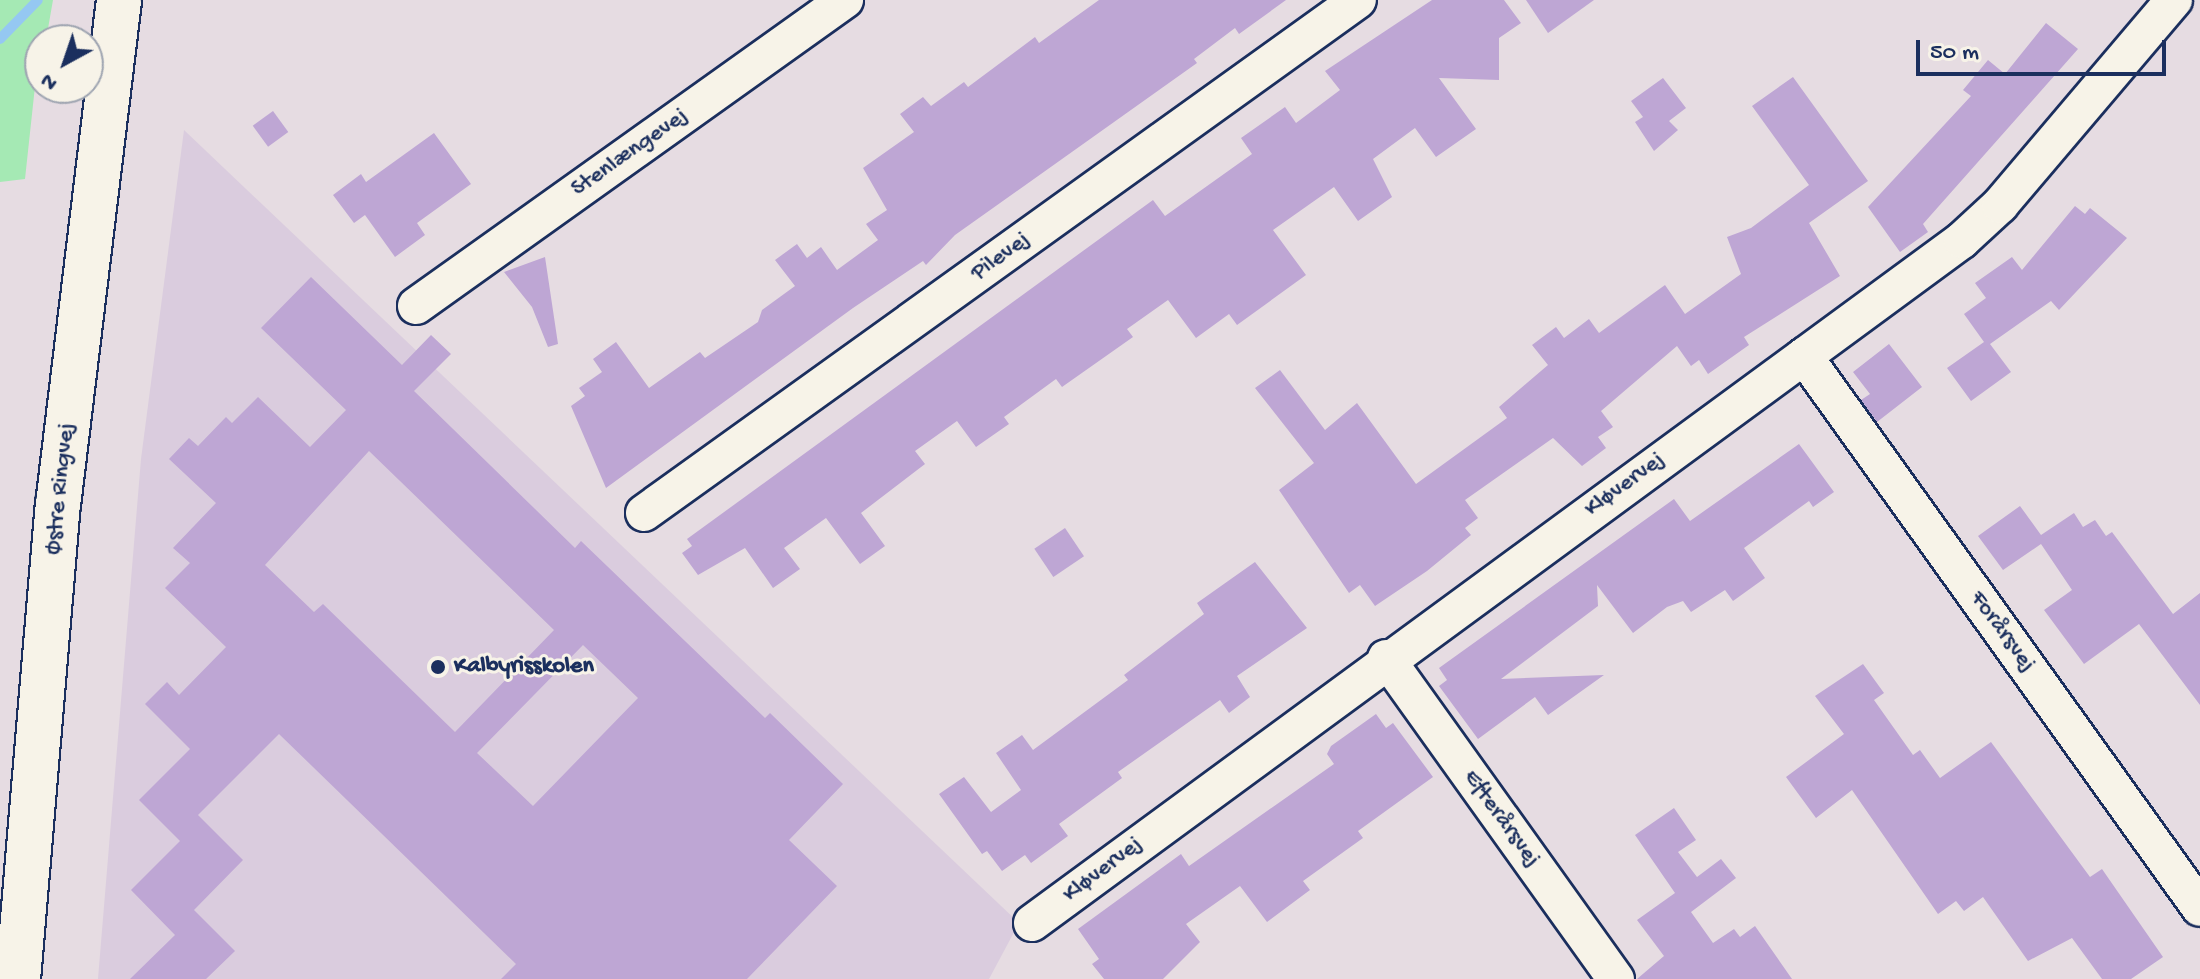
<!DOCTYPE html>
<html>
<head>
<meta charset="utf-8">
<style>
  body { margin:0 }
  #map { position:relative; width:2200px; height:979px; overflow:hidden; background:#e6dce2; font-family:"Gochi Hand",sans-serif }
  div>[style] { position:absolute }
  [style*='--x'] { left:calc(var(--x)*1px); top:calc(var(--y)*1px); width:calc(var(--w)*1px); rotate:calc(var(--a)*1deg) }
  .built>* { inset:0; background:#daccde }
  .green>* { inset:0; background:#a5e9b4 }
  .stream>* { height:10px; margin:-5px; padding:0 5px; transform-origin:5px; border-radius:5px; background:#95c8f2 }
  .building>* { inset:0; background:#bea6d4; transform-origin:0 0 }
  .roads { filter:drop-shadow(2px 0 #1b2f5e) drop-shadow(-2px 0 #1b2f5e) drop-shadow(0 2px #1b2f5e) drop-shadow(0 -2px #1b2f5e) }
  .street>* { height:36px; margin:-18px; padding:0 18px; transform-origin:18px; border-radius:18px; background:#f7f3e8 }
  .secondary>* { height:44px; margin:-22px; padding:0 22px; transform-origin:22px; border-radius:22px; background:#f7f3e8 }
  .dots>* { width:22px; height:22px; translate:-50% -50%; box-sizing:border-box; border:4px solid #f7f3e8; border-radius:50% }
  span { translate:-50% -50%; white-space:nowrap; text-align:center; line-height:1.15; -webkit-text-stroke:6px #f7f3e8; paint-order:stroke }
  .street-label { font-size:24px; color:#1b2f5e }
  .poi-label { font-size:24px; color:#1b2f5e; font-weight:700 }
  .left { translate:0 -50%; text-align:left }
  .north { position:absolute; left:24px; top:24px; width:80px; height:80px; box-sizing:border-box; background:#f7f3e8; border:2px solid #9fa5b1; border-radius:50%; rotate:220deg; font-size:22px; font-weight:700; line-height:32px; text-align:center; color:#1b2f5e }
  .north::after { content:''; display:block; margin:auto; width:28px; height:36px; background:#1b2f5e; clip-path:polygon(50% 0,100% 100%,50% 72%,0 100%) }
  .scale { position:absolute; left:1916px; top:40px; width:250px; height:36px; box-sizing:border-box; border:4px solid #1b2f5e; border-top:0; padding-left:10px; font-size:24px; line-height:28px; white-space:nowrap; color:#1b2f5e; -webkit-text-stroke:6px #f7f3e8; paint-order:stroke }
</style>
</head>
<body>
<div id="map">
  <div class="built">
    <i style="clip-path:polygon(184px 130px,1019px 923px,989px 979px,98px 979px,141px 459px)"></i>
  </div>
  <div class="green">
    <i style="clip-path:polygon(0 0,53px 0,46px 40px,40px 40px,25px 179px,0 182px)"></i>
  </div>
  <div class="stream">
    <i style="--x:0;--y:39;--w:54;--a:-45.7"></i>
  </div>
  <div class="building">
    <i style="clip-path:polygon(1099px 0,1286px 0,1239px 34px,1235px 28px,1194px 59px,1197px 63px,955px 235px,926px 265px,923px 261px,853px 308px,606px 488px,571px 406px,585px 396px,579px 388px,602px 372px,593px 359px,616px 342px,649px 388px,700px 352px,705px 358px,758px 322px,762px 310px,795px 286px,775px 260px,797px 244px,807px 258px,821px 247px,837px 270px,878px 240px,866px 224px,887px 210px,863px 168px,914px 132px,900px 114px,923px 97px,931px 106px,964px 82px,968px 87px,1035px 37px,1039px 43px)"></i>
    <i style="clip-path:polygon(1432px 0,1504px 0,1521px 23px,1499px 38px,1499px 80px,1439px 78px,1476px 129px,1436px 157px,1415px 128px,1373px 159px,1392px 197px,1358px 221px,1334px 187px,1273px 230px,1306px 275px,1237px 325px,1229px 314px,1196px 338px,1168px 300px,1127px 329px,1133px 337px,1062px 387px,1056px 379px,1004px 417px,1009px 424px,976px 447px,957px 421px,915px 451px,925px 464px,861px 513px,885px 546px,860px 564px,826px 518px,784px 548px,800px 569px,773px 588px,745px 548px,698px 575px,682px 553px,692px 546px,687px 539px,1153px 200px,1165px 216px,1252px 154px,1241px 138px,1285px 107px,1296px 123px,1340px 90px,1325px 71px)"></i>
    <i style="clip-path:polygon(1526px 0,1594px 0,1548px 33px)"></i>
    <i style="clip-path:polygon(2046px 23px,2078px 49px,1923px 224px,1928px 232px,1900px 252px,1868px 207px,1971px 96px,1963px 90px,1988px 60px,2005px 74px)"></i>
    <i style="clip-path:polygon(1793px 77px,1868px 181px,1809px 223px,1840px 276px,1744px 337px,1749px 345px,1708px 374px,1699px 360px,1691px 366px,1677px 346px,1601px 411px,1613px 427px,1598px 437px,1606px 448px,1582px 466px,1553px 438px,1465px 500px,1478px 518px,1465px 528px,1471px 535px,1427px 571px,1375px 606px,1360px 585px,1349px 593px,1279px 490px,1314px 463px,1255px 388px,1280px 370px,1325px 430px,1357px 403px,1416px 484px,1507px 418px,1499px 407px,1548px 365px,1532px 345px,1556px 327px,1564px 338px,1589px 319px,1599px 333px,1665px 285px,1685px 314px,1741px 274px,1727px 237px,1751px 228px,1809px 185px,1752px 106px)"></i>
    <i style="clip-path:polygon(1663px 78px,1686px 108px,1669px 121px,1678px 130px,1654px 151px,1635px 122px,1643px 117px,1631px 101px)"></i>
    <i style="left:273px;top:111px;width:26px;height:25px;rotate:54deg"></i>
    <i style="clip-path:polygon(434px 133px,471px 184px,417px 223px,425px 235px,395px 257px,365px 215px,354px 223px,333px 195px,361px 174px,366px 182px)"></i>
    <i style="clip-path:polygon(2075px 206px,2085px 214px,2090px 208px,2127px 238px,2059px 310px,2051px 301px,1990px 344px,2011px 372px,1971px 401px,1947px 368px,1984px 342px,1964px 314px,1986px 298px,1975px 283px,2012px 257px,2022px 270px)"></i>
    <i style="clip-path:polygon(545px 257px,558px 344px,548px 347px,532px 307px,504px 272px)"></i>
    <i style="clip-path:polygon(evenodd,311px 277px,402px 365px,431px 335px,451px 354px,414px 391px,575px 548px,581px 541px,765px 718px,770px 713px,843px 784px,789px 840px,837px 886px,747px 979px,501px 979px,516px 964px,279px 734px,198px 815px,243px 860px,194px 910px,235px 951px,206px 979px,130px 979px,175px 935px,131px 890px,180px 841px,139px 800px,190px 749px,145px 704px,167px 682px,179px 695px,226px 647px,165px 588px,190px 563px,173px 548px,216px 503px,169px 459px,189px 438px,198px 446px,226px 417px,232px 423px,258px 397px,310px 447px,346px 410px,261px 328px,311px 277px,369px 451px,554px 630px,455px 732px,323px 604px,314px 612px,265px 565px,369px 451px,311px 277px,583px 645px,638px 698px,533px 806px,477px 753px,583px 645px)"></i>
    <i style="clip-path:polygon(1889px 344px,1922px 387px,1877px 422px,1861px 400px,1870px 394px,1853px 372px)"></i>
    <i style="clip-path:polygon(1799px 444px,1834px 492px,1813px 507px,1809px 501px,1744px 548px,1765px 578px,1733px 601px,1725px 590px,1691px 612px,1683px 601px,1667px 607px,1633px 633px,1597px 585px,1598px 606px,1501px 679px,1604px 675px,1548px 715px,1535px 697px,1478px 739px,1439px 686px,1447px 680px,1439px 668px,1674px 499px,1690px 521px)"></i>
    <i style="clip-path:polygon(2020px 506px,2041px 535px,2074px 513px,2083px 527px,2095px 520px,2106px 536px,2112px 532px,2173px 614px,2200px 593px,2200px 705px,2139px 624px,2084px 664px,2044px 610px,2072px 590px,2041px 544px,2003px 570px,1978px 536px)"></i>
    <i style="left:1065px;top:528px;width:34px;height:37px;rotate:56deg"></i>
    <i style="clip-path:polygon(1255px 562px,1307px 628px,1237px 676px,1250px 697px,1229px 713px,1220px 700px,1118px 772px,1122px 778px,1059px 824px,1068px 836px,1031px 863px,1025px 855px,1002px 871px,987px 851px,982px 854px,939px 794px,964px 777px,991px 812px,1021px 790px,996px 753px,1022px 735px,1033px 750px,1128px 680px,1124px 675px,1204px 614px,1197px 603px)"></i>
    <i style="clip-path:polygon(1863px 664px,1884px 693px,1874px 700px,1913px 755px,1920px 750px,1940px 778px,1991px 742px,2090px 877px,2102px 869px,2163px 957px,2131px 979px,2102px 979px,2072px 938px,2028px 961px,1983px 897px,1964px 911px,1956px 901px,1938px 914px,1852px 790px,1816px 818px,1786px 777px,1844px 734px,1815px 696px)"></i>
    <i style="clip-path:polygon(1376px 714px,1386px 728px,1393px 723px,1433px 777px,1358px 831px,1363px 838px,1303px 881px,1310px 890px,1267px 922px,1240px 886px,1186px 924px,1200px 942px,1163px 979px,1104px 979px,1092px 964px,1099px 959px,1078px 929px,1181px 854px,1189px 866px,1334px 764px,1327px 754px,1331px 746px)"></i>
    <i style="clip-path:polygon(1674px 808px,1696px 840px,1678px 852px,1697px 877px,1721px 859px,1736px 878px,1691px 912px,1713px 943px,1734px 929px,1740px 937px,1755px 926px,1792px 979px,1637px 979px,1664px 956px,1637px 920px,1675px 893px,1635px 835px)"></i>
  </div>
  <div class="roads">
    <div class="street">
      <i style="--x:416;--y:306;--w:527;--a:-35.5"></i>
      <i style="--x:1804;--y:356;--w:679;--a:54.34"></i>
      <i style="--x:644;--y:513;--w:879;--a:-35.7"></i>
      <i style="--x:1386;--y:658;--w:395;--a:54.4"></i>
      <i style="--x:1032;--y:923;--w:1154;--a:-36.29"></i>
      <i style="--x:1962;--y:240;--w:52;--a:-42.6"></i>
      <i style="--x:2000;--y:205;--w:269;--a:-49.7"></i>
    </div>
    <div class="secondary">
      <i style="--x:18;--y:979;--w:476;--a:-85.2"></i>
      <i style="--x:58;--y:505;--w:509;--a:-83.11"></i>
    </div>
  </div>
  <div class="dots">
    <i style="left:438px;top:667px;background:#1b2f5e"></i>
  </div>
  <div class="street-label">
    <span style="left:630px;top:153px;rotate:-35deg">Stenlængevej</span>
    <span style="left:1001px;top:257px;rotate:-36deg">Pilevej</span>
    <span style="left:1625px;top:485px;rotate:-36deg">Kløvervej</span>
    <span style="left:61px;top:489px;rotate:-84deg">Østre Ringvej</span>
    <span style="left:2002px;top:632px;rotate:54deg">Forårsvej</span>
    <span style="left:1501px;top:819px;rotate:54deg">Efterårsvej</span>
    <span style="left:1103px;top:870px;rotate:-37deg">Kløvervej</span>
  </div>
  <div class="poi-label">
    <span class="left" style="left:454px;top:667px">Kalbyrisskolen</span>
  </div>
  <div class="north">N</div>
  <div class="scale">50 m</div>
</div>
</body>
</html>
